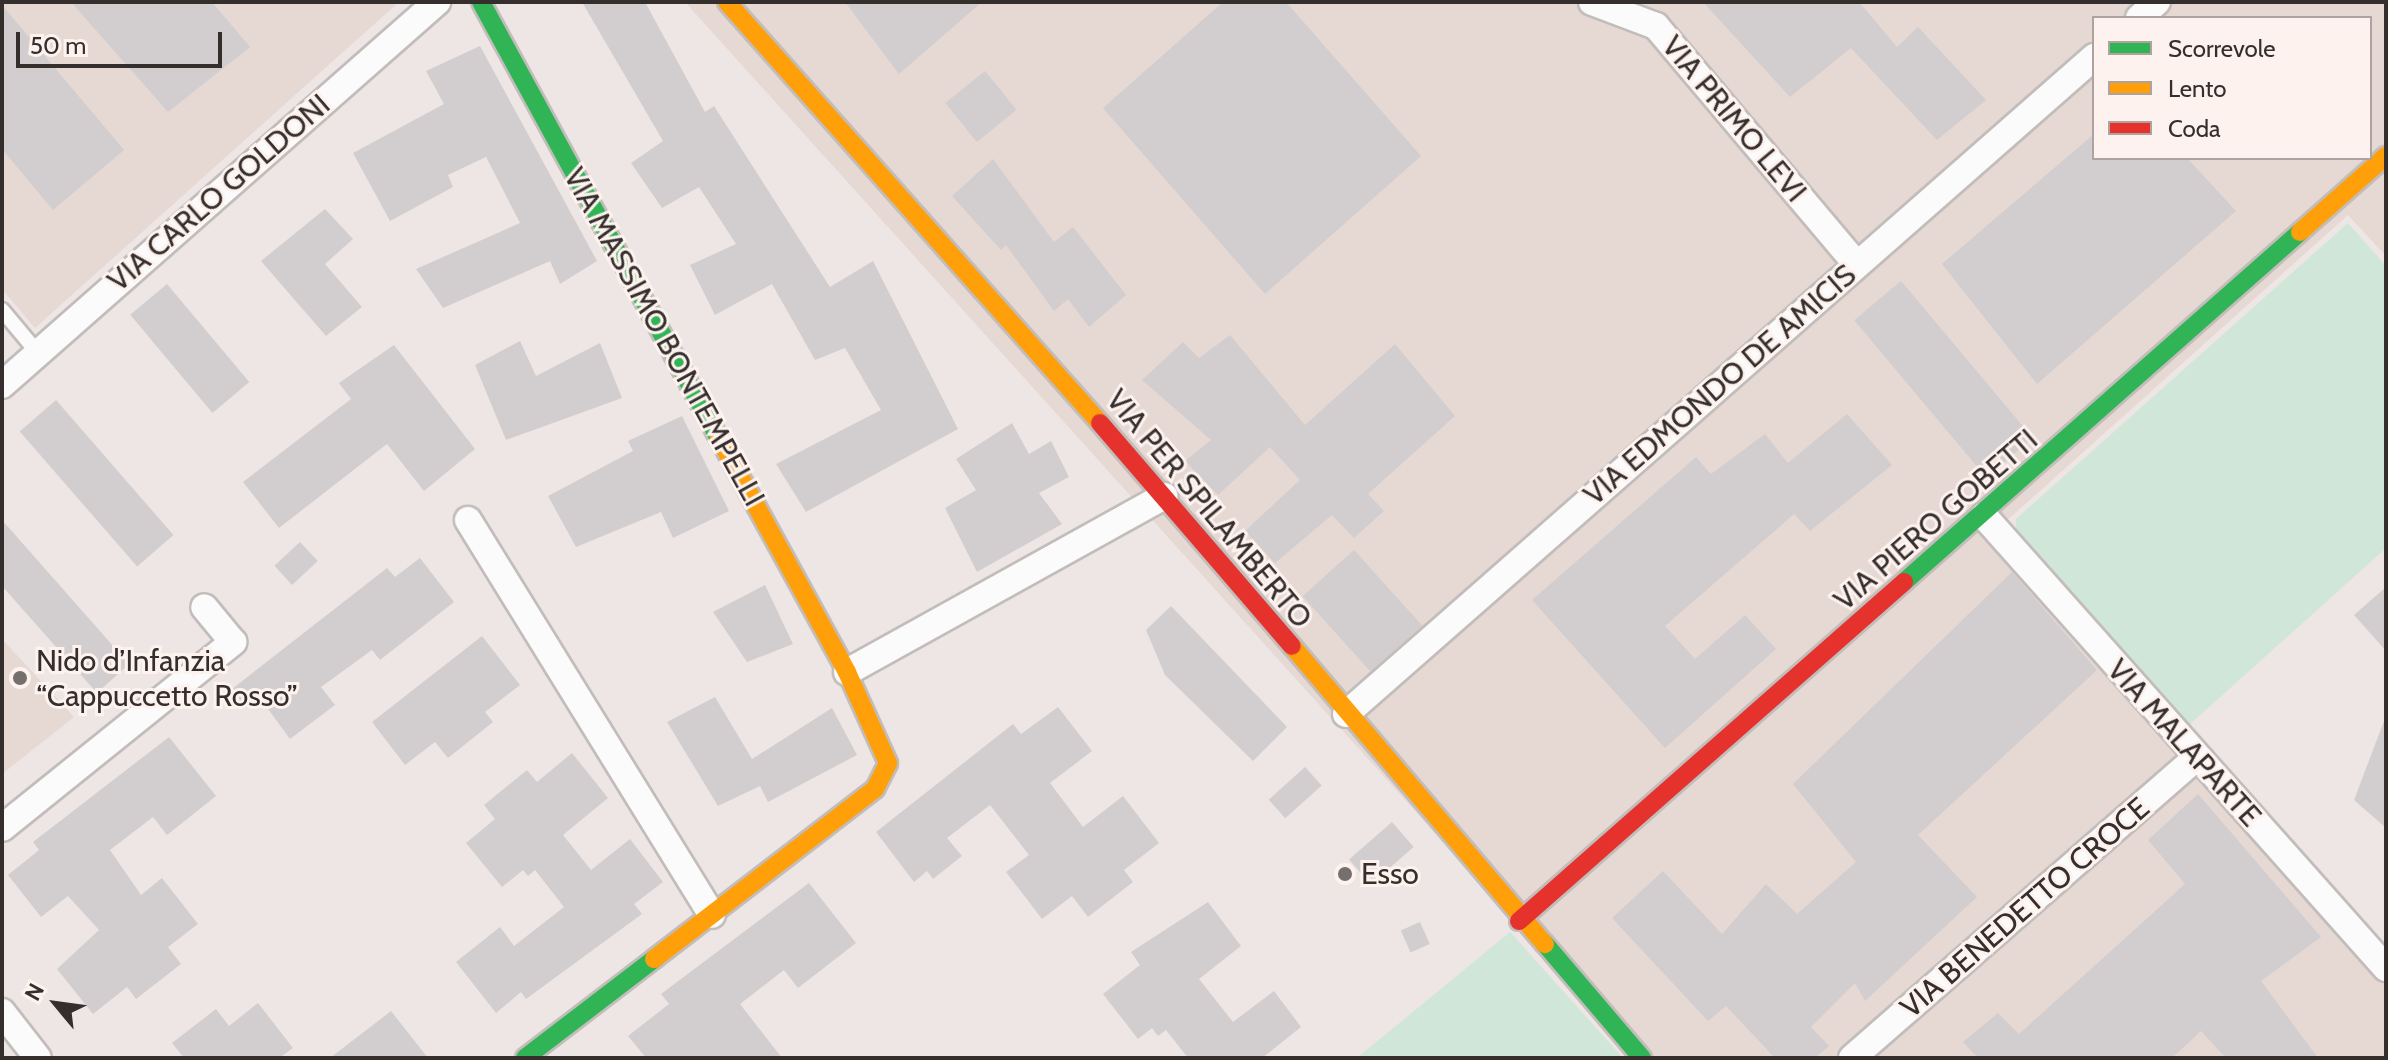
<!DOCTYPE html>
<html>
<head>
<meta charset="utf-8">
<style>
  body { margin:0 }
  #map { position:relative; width:2388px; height:1060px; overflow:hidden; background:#ede6e4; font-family:Cabin,sans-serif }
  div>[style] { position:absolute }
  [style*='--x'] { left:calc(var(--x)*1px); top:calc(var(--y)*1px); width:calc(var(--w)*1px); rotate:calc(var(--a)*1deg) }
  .built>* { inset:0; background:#e6d8d3 }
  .green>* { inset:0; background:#d0e6d8 }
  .building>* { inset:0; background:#d2cecf; transform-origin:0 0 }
  .roads { filter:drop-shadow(2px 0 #c2bdbb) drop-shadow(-2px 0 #c2bdbb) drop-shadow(0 2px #c2bdbb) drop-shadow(0 -2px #c2bdbb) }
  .lane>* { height:14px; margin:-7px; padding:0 7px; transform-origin:7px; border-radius:7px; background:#fcfbfb }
  .street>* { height:26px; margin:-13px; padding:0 13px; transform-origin:13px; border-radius:13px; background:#fcfbfb }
  .fast>* { height:18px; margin:-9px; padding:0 9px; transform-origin:9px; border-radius:9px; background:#30b455 }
  .slow>* { height:18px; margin:-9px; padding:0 9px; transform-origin:9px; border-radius:9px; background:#ff9f0a }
  .jam>* { height:18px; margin:-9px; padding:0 9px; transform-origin:9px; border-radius:9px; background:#e5322d }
  .dots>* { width:22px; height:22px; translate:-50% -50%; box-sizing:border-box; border:4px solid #fef2ee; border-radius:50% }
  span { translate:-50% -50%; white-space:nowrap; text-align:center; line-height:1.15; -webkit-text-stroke:6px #fef2ee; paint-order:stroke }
  .street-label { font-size:30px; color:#342f2d }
  .poi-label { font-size:30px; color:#342f2d }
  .left { translate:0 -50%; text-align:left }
  .frame { position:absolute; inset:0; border:4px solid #342f2d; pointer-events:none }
  .legend { position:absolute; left:2092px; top:16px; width:280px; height:144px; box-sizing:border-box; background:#fef2ee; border:2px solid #ada4a1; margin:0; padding:10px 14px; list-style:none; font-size:24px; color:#342f2d }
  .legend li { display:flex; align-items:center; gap:16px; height:40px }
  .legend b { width:40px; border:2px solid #ada4a1 }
  .north { position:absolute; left:16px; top:964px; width:80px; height:80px; -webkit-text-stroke:6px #fef2ee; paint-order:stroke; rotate:299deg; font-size:22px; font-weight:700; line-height:32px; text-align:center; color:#342f2d }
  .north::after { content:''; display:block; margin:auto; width:28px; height:36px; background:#342f2d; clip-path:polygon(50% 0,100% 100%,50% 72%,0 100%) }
  .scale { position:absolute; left:16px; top:32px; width:206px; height:36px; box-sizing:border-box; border:4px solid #342f2d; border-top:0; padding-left:10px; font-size:24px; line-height:28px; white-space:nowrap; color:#342f2d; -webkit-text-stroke:6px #fef2ee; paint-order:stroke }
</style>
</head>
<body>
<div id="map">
  <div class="built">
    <i style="clip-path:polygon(2px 2px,399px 2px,35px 328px,2px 289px)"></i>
    <i style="clip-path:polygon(evenodd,685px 2px,2386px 2px,2386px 256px,2348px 215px,2004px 523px,2386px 949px,2386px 1058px,1638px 1058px,685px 2px,2094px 18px,2370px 18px,2370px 158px,2094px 158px,2094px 18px)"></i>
    <i style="clip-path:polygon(2px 639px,74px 717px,2px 774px)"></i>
  </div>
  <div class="green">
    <i style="clip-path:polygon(2348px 223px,2386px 266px,2386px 548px,2188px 726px,2016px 530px,2016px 519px)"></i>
    <i style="clip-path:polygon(1510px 932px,1623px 1058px,1357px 1058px)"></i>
  </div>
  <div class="building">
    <i style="clip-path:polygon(71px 2px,212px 2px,250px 47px,168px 112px)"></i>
    <i style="clip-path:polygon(582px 2px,645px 2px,705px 112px,714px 106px,830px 287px,873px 261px,958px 429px,806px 512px,776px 464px,881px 410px,845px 348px,815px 360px,772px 284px,715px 315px,690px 265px,736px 244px,699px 187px,662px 208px,631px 163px,663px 141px)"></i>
    <i style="clip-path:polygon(845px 2px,982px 2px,899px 74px)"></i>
    <i style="clip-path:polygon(1223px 2px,1286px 2px,1421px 156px,1265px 294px,1103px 108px)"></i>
    <i style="clip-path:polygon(1703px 2px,1859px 2px,1897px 47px,1918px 27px,1986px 100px,1937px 140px,1851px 48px,1790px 97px)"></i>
    <i style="clip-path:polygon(2px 5px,124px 150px,53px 210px,2px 149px)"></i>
    <i style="clip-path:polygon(480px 46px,597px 261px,560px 284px,550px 261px,443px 308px,416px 269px,520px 223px,486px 157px,448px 175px,453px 187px,390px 221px,353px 153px,444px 104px,426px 71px)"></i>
    <i style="left:985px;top:71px;width:50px;height:51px;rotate:51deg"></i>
    <i style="clip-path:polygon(2094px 134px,2094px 158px,2187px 158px,2236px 211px,2037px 384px,1942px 264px)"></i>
    <i style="clip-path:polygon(993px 159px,1054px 242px,1073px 227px,1126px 295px,1089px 327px,1068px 299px,1054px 311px,1006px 245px,1001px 250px,952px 196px)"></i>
    <i style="clip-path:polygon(325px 209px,353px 239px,325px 264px,362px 307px,326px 336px,261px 261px)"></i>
    <i style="left:1901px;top:281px;width:205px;height:61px;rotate:50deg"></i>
    <i style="left:167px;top:284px;width:128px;height:48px;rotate:50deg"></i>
    <i style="clip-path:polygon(1230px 335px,1305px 425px,1395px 344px,1455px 416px,1368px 494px,1384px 511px,1354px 538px,1332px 515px,1275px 563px,1245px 531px,1300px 480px,1270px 447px,1218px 495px,1185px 461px,1211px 440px,1142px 380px,1183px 342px,1199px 358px)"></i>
    <i style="clip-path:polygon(520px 341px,536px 376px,600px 343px,622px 398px,506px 440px,475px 365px)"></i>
    <i style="clip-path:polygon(394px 345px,475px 449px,424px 491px,387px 444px,279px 528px,243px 482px,351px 399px,339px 383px)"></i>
    <i style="left:56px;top:400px;width:179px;height:48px;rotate:49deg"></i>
    <i style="clip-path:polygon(1847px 414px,1892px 465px,1810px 531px,1794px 514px,1665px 626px,1695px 659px,1745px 615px,1776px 649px,1665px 748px,1532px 600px,1696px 457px,1711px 474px,1765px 434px,1788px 463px)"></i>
    <i style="clip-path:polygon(682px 416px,729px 511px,673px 538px,661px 512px,576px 547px,548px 496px,633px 451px,628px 441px)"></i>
    <i style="clip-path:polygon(1012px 423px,1029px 454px,1051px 441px,1069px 477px,1039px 493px,1062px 524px,977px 572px,945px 508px,976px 490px,956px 459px)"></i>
    <i style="clip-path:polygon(2px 520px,129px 664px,97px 693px,2px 586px)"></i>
    <i style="left:300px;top:542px;width:26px;height:35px;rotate:47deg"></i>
    <i style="left:1354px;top:550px;width:102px;height:69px;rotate:48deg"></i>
    <i style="clip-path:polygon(420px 558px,454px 602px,380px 660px,372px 650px,321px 687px,335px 705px,290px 739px,260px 698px,246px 708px,232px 689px,387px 568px,395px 577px)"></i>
    <i style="clip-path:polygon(2012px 572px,2097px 670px,1918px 835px,1977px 897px,1865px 1001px,1855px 983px,1811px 1027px,1829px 1046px,1815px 1058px,1775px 1058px,1726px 1006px,1708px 1021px,1612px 918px,1663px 871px,1722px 934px,1766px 884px,1797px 914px,1856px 862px,1793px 784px)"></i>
    <i style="clip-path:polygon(765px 585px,793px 644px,747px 662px,713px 612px)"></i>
    <i style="clip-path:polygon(2386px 587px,2386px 651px,2354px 615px)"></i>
    <i style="clip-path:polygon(1171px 606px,1287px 727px,1253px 761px,1165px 675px,1146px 630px)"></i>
    <i style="clip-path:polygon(482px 636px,520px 685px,485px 712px,493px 722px,448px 758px,435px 742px,405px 765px,372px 722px)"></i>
    <i style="clip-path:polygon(715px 697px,752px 759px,832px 708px,857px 755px,768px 802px,760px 786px,718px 806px,667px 722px)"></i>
    <i style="clip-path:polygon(1058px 707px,1092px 751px,1050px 783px,1083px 827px,1123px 796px,1159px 843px,1124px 870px,1133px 882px,1088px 917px,1072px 896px,1042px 919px,1006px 872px,1029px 855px,990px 805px,947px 838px,962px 856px,933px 879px,927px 871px,914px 882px,876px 832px,1013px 724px,1021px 734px)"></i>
    <i style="clip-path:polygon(2384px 721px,2386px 721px,2386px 828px,2354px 800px)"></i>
    <i style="clip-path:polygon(169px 737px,216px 796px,167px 835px,153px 817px,110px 850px,141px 895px,162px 878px,198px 924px,168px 947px,181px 964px,136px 999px,127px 987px,93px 1014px,57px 969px,99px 930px,68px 896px,41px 917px,8px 875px,39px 850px,33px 842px)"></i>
    <i style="clip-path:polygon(572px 753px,608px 798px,563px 835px,591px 870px,630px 839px,663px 882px,634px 904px,642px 914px,526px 999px,521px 992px,496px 1013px,456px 962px,500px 927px,514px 946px,564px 907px,535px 870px,528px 876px,523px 870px,502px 887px,466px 843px,495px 819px,484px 805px,527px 770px,537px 782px)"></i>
    <i style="left:1305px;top:767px;width:25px;height:49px;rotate:48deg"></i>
    <i style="clip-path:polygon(2198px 794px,2321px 937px,2261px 981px,2318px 1058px,2226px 1058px,2201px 1031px,2172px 1058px,1978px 1058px,1963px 1042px,1998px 1013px,2019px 1034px,2185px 884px,2148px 840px)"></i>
    <i style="left:1392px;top:822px;width:33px;height:57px;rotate:49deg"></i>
    <i style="clip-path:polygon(809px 883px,856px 943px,798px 988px,784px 970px,740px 1004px,782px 1058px,646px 1058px,628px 1036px,669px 1004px,661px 994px)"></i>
    <i style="clip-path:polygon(1208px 902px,1241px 946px,1199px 979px,1233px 1022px,1274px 991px,1301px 1027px,1262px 1058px,1188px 1058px,1166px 1030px,1158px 1036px,1152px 1028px,1138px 1039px,1103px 994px,1140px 965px,1131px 952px)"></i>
    <i style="left:1420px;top:922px;width:24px;height:21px;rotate:66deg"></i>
    <i style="clip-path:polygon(258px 1003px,293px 1048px,279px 1058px,184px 1058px,172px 1043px,216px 1009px,229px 1026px)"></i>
    <i style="clip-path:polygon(391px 1011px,428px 1058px,330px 1058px)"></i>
  </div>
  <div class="roads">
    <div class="lane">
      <i style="--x:2;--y:310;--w:56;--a:50.1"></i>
    </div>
    <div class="street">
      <i style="--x:1592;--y:2;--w:68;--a:20.6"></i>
      <i style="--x:1656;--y:26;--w:312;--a:49.9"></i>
      <i style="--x:2139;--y:18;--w:24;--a:-42"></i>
      <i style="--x:2;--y:385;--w:580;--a:-41.36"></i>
      <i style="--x:1984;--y:516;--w:605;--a:48.35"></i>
      <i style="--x:468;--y:520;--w:464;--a:58.3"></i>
      <i style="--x:847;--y:672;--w:363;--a:-29"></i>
      <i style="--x:1346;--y:714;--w:996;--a:-41.29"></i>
      <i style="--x:2;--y:828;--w:297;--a:-38.8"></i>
      <i style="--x:233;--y:642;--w:45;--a:-129.6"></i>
      <i style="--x:2;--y:1012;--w:58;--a:52"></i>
      <i style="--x:1852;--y:1058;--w:458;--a:-41.1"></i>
    </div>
    <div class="fast">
      <i style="--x:481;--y:2;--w:497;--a:61.4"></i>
      <i style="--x:1904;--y:582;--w:529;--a:-41.47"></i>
      <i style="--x:1545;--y:944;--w:150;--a:49.6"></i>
      <i style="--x:525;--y:1058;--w:163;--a:-37.5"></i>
    </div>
    <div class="slow">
      <i style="--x:727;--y:2;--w:562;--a:48.46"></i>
      <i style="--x:2300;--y:232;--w:115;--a:-41.5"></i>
      <i style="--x:1292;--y:646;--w:391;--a:49.7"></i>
      <i style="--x:654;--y:959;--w:279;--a:-37.6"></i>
      <i style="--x:875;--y:789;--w:29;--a:-63"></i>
      <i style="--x:888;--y:763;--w:100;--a:-114.3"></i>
      <i style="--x:847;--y:672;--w:267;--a:-118.7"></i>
    </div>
    <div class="jam">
      <i style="--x:1100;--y:423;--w:294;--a:49.3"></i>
      <i style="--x:1519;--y:921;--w:513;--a:-41.36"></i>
    </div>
  </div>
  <div class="dots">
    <i style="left:20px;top:678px;background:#756f6d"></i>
    <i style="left:1345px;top:874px;background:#756f6d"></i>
  </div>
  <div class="street-label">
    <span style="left:1734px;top:119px;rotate:50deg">VIA PRIMO LEVI</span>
    <span style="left:219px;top:193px;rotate:-41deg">VIA CARLO GOLDONI</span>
    <span style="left:664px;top:337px;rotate:61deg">VIA MASSIMO BONTEMPELLI</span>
    <span style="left:1720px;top:385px;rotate:-41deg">VIA EDMONDO DE AMICIS</span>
    <span style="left:1209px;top:509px;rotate:50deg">VIA PER SPILAMBERTO</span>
    <span style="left:1936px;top:520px;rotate:-41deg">VIA PIERO GOBETTI</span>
    <span style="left:2184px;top:743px;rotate:48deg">VIA MALAPARTE</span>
    <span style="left:2025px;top:908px;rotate:-41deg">VIA BENEDETTO CROCE</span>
  </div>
  <div class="poi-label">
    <span class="left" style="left:36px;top:678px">Nido d’Infanzia<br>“Cappuccetto Rosso”</span>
    <span class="left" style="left:1361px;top:874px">Esso</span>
  </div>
  <div class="frame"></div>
  <ul class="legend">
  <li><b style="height:10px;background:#30b455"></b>Scorrevole</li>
  <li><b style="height:10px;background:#ff9f0a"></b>Lento</li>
  <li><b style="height:10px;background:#e5322d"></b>Coda</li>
  </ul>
  <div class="north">N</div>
  <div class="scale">50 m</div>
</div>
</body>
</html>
